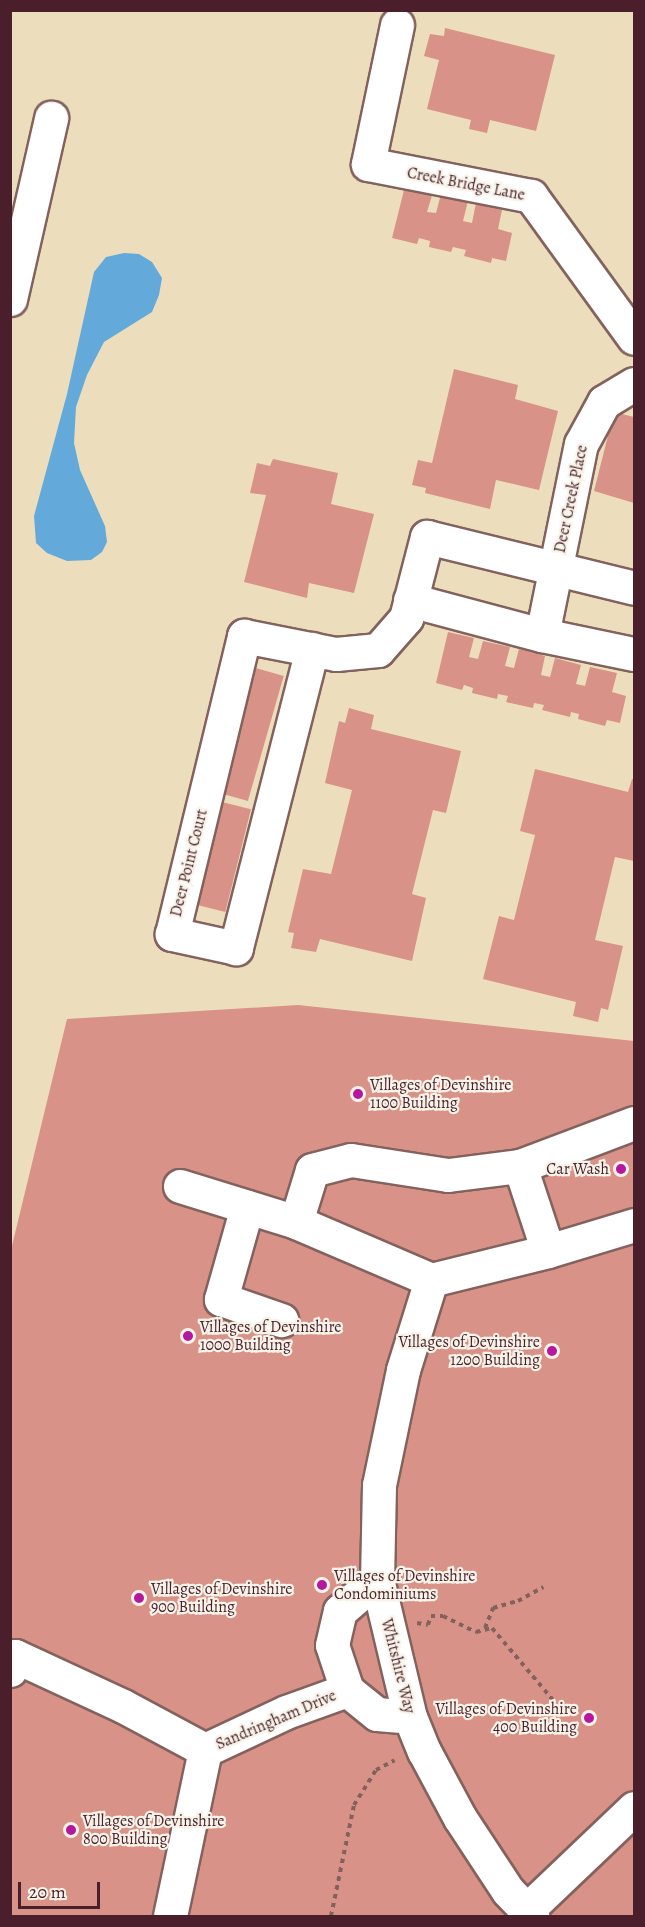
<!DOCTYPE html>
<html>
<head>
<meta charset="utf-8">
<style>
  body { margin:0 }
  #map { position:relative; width:645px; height:1927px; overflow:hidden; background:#ecdebc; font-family:Alegreya,serif }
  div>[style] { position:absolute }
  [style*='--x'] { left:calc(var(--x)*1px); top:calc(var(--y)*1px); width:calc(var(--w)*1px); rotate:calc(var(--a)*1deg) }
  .water>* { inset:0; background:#63aada }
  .building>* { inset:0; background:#d89288; transform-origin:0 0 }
  .path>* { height:4px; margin-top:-2px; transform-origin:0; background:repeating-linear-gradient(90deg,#83625e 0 4.5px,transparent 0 9px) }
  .roads { filter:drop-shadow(2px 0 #83625e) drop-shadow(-2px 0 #83625e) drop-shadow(0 2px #83625e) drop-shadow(0 -2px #83625e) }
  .minor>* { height:33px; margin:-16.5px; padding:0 16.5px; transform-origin:16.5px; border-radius:16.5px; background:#fff }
  .dots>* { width:16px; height:16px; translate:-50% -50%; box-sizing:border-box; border:3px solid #f7f3e8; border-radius:50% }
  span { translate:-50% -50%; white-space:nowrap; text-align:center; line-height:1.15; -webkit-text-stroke:4.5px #f7f3e8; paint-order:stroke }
  .street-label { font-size:16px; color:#4a1f2b }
  .poi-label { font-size:16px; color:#4a1f2b }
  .left { translate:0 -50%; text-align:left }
  .right { translate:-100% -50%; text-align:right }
  .frame { position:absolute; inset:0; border:12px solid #4a1f2b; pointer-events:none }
  .scale { position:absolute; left:18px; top:1882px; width:82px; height:27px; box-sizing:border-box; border:3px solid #4a1f2b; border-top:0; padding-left:8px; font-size:18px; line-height:21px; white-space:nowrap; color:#4a1f2b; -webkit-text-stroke:4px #f7f3e8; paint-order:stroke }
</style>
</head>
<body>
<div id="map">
  <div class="water">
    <i style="clip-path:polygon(124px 253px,139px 254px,152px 262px,162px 278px,159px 295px,152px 312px,104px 342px,87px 375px,76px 407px,74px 443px,80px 470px,105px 526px,107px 542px,102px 552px,91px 560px,67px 561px,47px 553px,36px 543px,34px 516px,67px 394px,94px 272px,106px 257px)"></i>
  </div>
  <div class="building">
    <i style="clip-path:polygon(445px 28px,555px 55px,536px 131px,490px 120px,487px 133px,469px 129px,471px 120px,427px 109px,439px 60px,424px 56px,430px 34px,444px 36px)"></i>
    <i style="clip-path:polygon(405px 186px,433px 192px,427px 212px,436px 213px,441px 194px,468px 201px,463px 221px,472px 223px,476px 203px,502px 210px,498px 229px,512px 233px,506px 261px,492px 258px,491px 263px,464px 256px,466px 250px,453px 247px,451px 252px,429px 247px,430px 241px,419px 238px,417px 244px,392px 238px)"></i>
    <i style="clip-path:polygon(454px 369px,518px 385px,515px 399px,558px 411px,539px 490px,496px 480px,490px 509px,425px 493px,426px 488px,412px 485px,418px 460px,432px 463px)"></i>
    <i style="clip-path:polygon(614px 412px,634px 417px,634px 503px,594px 491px)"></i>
    <i style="clip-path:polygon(273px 459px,338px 473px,331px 504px,374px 514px,354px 593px,309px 583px,307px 598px,244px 582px,266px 495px,250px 493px,257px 463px,270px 466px)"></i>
    <i style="clip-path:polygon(448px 632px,474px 638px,469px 657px,478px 659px,483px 641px,510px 647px,505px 666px,514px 668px,519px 649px,545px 656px,541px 675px,550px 677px,555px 658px,581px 665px,576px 684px,585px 686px,590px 667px,617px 673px,612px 692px,626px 696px,620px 723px,607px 720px,605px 726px,578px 719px,579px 714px,571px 712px,570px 717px,542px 710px,544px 705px,534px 703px,533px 708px,506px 702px,508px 696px,498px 694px,497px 699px,472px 693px,473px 688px,464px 685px,462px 690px,436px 683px)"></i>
    <i style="left:252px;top:667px;width:33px;height:130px;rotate:16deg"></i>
    <i style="clip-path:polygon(349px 708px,374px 715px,371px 729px,461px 751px,446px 813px,433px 810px,412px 894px,426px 898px,412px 961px,320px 939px,316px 952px,291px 948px,294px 933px,288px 932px,303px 869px,331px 874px,352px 790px,325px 783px,339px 721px,345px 723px)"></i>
    <i style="clip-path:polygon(535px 769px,628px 792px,632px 779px,634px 779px,634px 861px,615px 857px,595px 940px,623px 946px,608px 1010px,601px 1008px,598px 1022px,573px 1016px,576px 1002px,483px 979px,499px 916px,514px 920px,535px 835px,520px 831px)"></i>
    <i style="left:218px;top:801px;width:34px;height:106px;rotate:14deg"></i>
    <i style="clip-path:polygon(298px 1005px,634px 1041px,634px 1916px,10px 1916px,10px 1254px,67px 1019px)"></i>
  </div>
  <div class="path">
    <i style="--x:417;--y:1623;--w:11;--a:10"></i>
    <i style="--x:428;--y:1625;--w:9;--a:-72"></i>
    <i style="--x:431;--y:1616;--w:12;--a:0"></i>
    <i style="--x:443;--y:1616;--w:37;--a:26"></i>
    <i style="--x:476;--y:1632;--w:16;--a:-14"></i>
    <i style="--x:492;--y:1628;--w:94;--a:49.7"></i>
    <i style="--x:485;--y:1628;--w:22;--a:-68"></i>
    <i style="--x:493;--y:1608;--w:26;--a:-16"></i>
    <i style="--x:518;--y:1601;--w:29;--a:-29"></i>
    <i style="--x:331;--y:1916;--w:113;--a:-78.3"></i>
    <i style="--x:354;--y:1805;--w:41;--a:-57.8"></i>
    <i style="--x:376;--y:1770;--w:21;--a:-28"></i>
  </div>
  <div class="roads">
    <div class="minor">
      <i style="--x:397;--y:25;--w:142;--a:101.8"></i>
      <i style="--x:368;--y:164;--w:166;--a:11.1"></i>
      <i style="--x:531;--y:196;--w:175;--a:54"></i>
      <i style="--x:10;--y:299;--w:186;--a:-77.2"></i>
      <i style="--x:410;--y:600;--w:137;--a:14.9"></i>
      <i style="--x:542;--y:635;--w:94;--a:11.7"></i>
      <i style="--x:542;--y:635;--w:195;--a:-78.5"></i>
      <i style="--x:581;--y:444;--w:48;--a:-61.3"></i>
      <i style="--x:604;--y:402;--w:35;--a:-31"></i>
      <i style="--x:312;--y:649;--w:309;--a:104.3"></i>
      <i style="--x:236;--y:948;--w:66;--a:-167.7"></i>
      <i style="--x:172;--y:934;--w:307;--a:-76.4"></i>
      <i style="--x:244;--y:636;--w:94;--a:11.1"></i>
      <i style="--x:336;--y:654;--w:42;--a:-5.4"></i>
      <i style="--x:378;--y:650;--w:43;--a:-48.8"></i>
      <i style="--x:406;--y:618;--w:84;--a:-75.5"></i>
      <i style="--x:427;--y:537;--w:213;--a:13.8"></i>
      <i style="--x:520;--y:1166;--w:89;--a:71.8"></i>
      <i style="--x:180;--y:1186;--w:121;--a:17.2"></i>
      <i style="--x:296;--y:1222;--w:147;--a:23.2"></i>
      <i style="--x:431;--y:1280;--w:121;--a:-13.9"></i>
      <i style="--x:548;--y:1251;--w:90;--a:-16.8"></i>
      <i style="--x:247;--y:1207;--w:96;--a:105.8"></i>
      <i style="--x:221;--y:1299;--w:64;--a:19.3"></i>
      <i style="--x:296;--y:1222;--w:54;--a:-72.9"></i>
      <i style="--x:312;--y:1170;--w:40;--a:-14.4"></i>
      <i style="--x:351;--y:1160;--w:98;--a:8.8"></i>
      <i style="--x:448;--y:1175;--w:73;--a:-7.1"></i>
      <i style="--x:520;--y:1166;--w:122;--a:-20.7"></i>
      <i style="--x:431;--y:1280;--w:94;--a:107.3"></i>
      <i style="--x:403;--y:1370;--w:117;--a:101.8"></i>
      <i style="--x:379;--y:1485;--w:94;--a:91.2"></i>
      <i style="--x:377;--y:1579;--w:142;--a:76.6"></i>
      <i style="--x:410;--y:1717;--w:37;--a:68"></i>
      <i style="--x:424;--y:1751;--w:76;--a:61.8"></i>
      <i style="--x:460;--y:1818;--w:87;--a:56.7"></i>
      <i style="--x:508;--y:1891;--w:35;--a:46"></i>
      <i style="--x:10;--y:1670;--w:15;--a:-70"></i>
      <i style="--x:15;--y:1656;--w:119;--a:24.8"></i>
      <i style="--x:123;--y:1706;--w:93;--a:28.2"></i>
      <i style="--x:347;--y:1690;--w:47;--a:-108.4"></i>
      <i style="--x:332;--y:1645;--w:35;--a:-77"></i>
      <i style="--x:340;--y:1611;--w:49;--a:-40.9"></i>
      <i style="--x:205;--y:1750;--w:89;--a:-25.1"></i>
      <i style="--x:286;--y:1712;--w:65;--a:-19.8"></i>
      <i style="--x:347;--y:1690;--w:38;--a:39"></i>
      <i style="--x:377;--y:1714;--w:33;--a:5"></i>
      <i style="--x:526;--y:1911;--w:149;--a:-43.6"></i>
      <i style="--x:170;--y:1916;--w:170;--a:-78.1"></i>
    </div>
  </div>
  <div class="dots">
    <i style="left:358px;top:1094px;background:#b5179e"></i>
    <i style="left:621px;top:1169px;background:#b5179e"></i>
    <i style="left:188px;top:1336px;background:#b5179e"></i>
    <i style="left:552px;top:1351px;background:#b5179e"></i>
    <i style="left:322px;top:1585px;background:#b5179e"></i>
    <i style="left:139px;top:1598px;background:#b5179e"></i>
    <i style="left:589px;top:1718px;background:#b5179e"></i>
    <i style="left:71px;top:1830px;background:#b5179e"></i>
  </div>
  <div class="street-label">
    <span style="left:466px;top:184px;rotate:11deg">Creek Bridge Lane</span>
    <span style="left:571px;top:499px;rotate:-78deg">Deer Creek Place</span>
    <span style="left:189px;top:863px;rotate:-76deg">Deer Point Court</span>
    <span style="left:398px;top:1666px;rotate:76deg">Whitshire Way</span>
    <span style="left:276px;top:1720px;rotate:-23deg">Sandringham Drive</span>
  </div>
  <div class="poi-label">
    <span class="left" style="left:370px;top:1094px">Villages of Devinshire<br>1100 Building</span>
    <span class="right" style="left:609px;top:1169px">Car Wash</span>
    <span class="left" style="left:200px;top:1336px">Villages of Devinshire<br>1000 Building</span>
    <span class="right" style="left:540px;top:1351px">Villages of Devinshire<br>1200 Building</span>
    <span class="left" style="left:334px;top:1585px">Villages of Devinshire<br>Condominiums</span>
    <span class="left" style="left:151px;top:1598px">Villages of Devinshire<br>900 Building</span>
    <span class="right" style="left:577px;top:1718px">Villages of Devinshire<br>400 Building</span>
    <span class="left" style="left:83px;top:1830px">Villages of Devinshire<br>800 Building</span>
  </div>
  <div class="frame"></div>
  <div class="scale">20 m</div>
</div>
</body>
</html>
